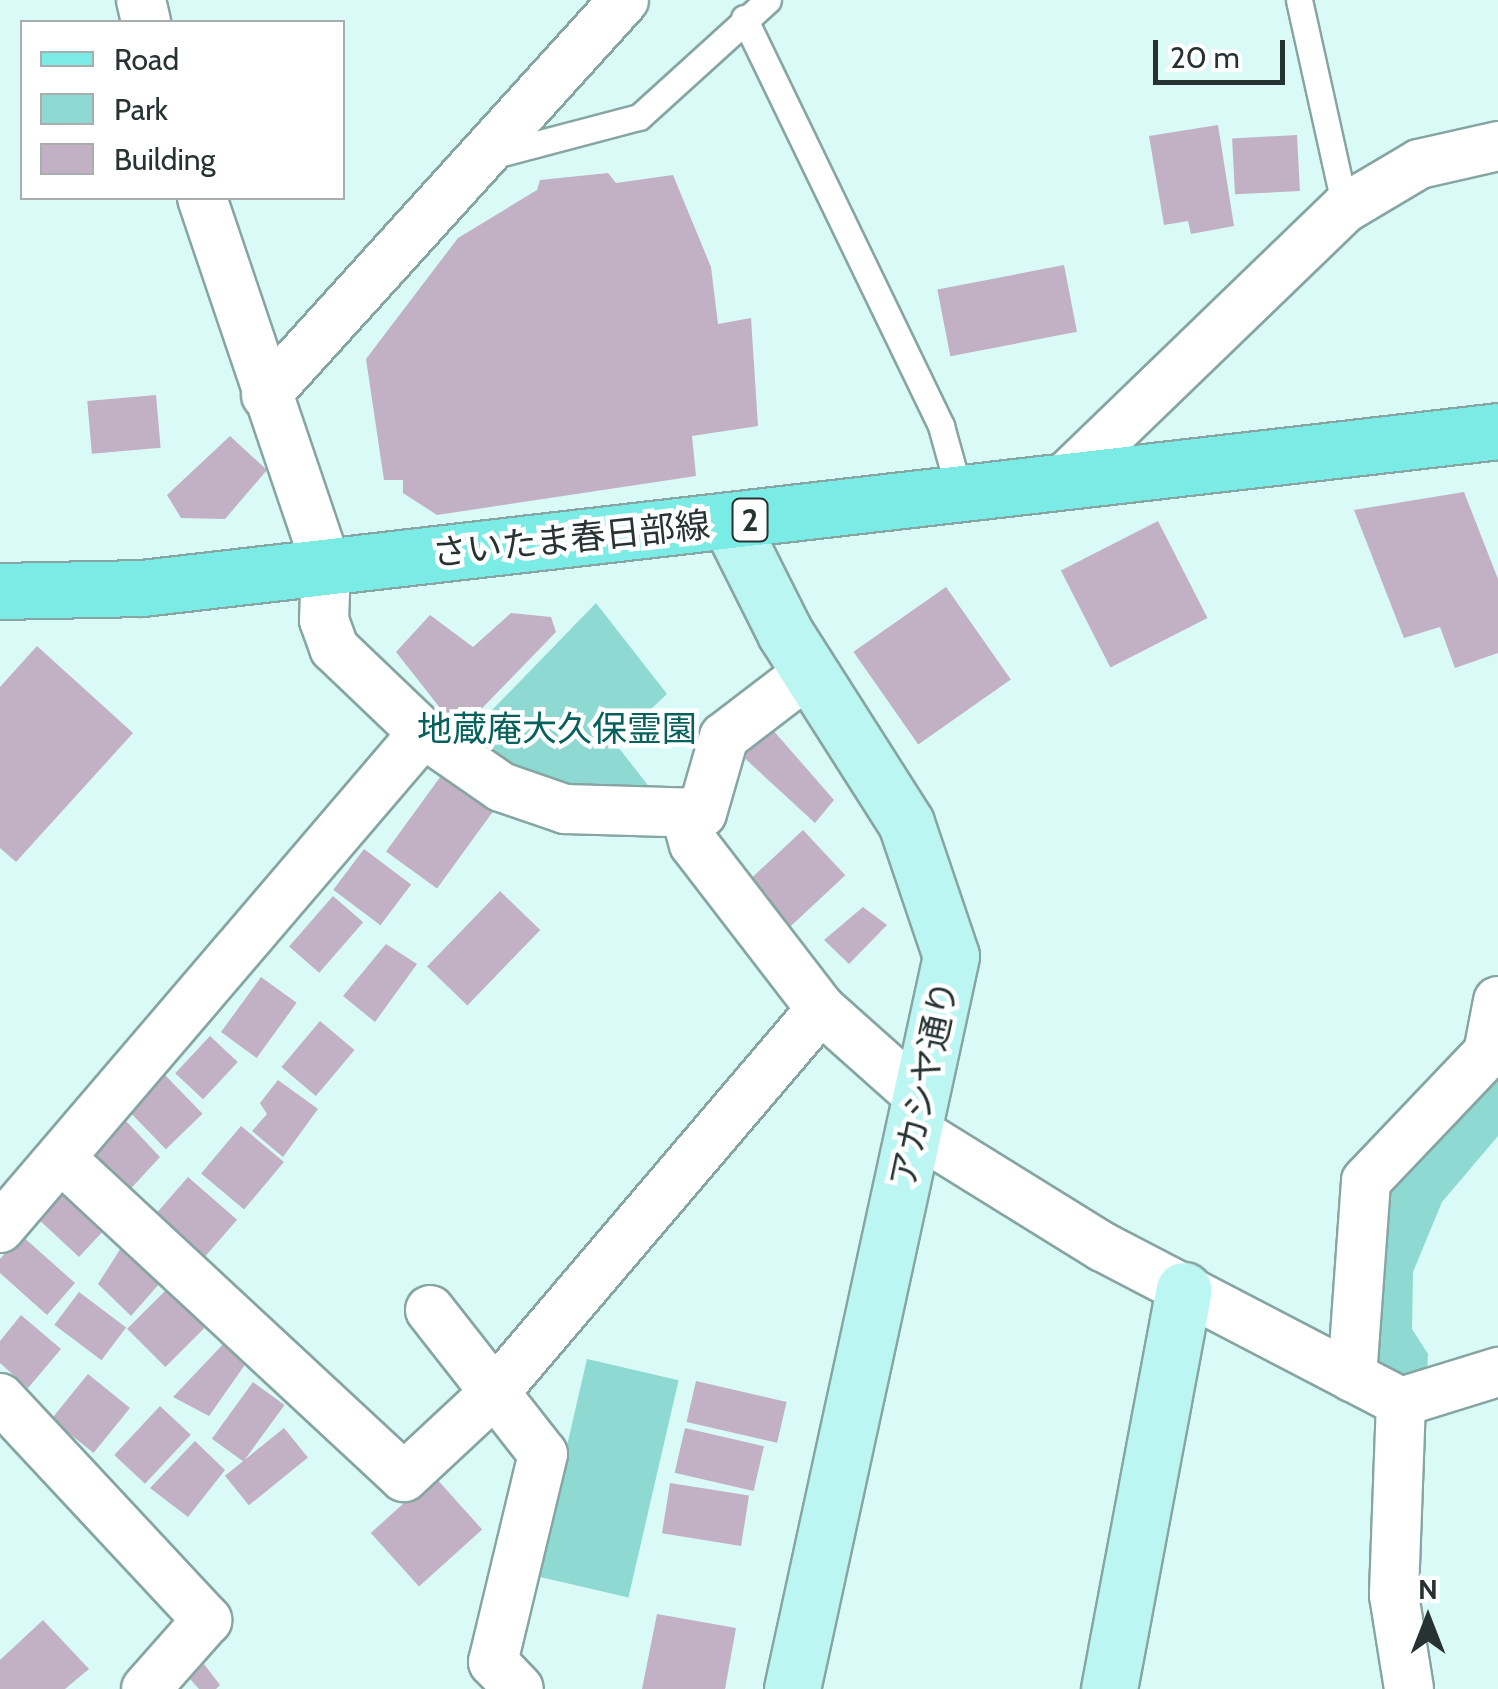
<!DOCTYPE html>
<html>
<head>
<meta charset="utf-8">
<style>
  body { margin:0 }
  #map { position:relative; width:1498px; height:1689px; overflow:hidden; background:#dafaf7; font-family:Cabin,"Noto Sans JP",sans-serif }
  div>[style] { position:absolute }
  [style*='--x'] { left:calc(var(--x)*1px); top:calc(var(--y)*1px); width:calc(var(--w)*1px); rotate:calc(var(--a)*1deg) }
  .green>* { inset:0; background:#8ed9d2; transform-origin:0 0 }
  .building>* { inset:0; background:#c2b0c4; transform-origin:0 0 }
  .roads { filter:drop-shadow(2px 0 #87a5a2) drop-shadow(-2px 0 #87a5a2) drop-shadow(0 2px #87a5a2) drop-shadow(0 -2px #87a5a2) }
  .lane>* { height:25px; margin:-12.5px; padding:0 12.5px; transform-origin:12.5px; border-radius:12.5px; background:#fff }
  .street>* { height:48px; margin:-24px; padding:0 24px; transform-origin:24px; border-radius:24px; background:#fff }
  .secondary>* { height:55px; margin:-27.5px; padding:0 27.5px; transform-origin:27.5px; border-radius:27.5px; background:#bcf6f2 }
  .primary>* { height:55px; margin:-27.5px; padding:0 27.5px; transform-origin:27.5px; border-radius:27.5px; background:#7aece5 }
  span { translate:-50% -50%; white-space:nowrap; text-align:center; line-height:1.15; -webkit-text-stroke:9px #fff; paint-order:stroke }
  .shield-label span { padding:2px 8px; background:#fff; border:2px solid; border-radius:8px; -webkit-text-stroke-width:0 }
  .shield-label { font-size:32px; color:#263332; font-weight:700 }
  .street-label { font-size:35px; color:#263332 }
  .park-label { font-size:35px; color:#04615c }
  .legend { position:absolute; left:20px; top:20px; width:325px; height:180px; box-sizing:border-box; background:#fff; border:2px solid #a8adad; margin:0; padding:12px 18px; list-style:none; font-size:30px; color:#263332 }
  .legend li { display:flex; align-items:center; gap:20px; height:50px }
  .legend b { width:50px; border:2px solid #a8adad }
  .north { position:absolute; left:1378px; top:1569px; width:100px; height:100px; -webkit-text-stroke:8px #fff; paint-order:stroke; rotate:0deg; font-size:28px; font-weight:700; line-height:40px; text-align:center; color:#263332 }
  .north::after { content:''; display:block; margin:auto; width:35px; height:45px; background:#263332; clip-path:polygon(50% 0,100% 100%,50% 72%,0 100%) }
  .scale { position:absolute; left:1153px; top:40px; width:132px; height:45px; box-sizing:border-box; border:5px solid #263332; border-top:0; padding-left:12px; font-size:30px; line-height:35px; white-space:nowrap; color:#263332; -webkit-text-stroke:8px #fff; paint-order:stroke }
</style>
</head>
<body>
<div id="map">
  <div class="green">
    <i style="clip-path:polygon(596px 603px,667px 694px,615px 743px,661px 802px,561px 798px,463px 740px)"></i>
    <i style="clip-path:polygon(1498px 1055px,1498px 1136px,1442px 1202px,1413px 1272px,1412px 1329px,1428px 1354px,1427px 1377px,1403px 1393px,1362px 1371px,1379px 1181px)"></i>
    <i style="left:587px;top:1359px;width:94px;height:223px;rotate:13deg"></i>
  </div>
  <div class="building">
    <i style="clip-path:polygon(1218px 125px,1234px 226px,1191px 234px,1188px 221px,1164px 225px,1149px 136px)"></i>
    <i style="left:1297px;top:135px;width:56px;height:65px;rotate:87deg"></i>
    <i style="clip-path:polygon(608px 173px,616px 183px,673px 175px,711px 267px,718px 324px,751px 318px,758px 426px,692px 436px,696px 476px,437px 515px,403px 493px,403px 480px,384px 480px,366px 359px,458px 238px,537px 190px,540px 180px)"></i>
    <i style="left:1064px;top:265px;width:68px;height:129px;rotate:79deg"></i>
    <i style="left:156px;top:395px;width:53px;height:69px;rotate:85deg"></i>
    <i style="clip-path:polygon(230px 436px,267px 470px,225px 519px,181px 518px,167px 495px)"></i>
    <i style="clip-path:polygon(1464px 492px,1498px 579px,1498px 653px,1455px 668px,1440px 627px,1404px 638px,1354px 510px)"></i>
    <i style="left:1158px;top:521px;width:109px;height:109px;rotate:63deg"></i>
    <i style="left:946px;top:587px;width:113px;height:113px;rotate:55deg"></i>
    <i style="clip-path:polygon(511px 613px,551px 617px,556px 632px,459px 732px,396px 652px,430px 615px,473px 647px)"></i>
    <i style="clip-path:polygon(37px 646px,133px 733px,16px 862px,0 848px,0 687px)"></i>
    <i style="clip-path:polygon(772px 729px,834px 800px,815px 823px,739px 753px)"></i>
    <i style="left:446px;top:769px;width:63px;height:102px;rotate:36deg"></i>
    <i style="left:803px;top:830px;width:62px;height:77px;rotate:47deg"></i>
    <i style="left:364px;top:849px;width:59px;height:51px;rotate:37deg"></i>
    <i style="left:500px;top:891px;width:56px;height:105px;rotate:44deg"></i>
    <i style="left:333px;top:896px;width:40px;height:67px;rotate:41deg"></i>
    <i style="clip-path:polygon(863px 907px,887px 925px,849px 964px,824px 940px)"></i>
    <i style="clip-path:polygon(386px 944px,417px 964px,375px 1022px,343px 996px)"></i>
    <i style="left:261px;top:977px;width:44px;height:68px;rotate:36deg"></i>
    <i style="left:320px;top:1021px;width:45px;height:60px;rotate:40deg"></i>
    <i style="left:210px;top:1036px;width:38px;height:51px;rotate:43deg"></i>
    <i style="left:165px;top:1075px;width:54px;height:51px;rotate:46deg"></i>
    <i style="clip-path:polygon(278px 1080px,318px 1109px,283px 1157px,252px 1131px,267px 1114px,260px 1103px)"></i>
    <i style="clip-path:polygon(125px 1120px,160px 1157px,124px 1196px,83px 1159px)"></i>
    <i style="left:241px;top:1126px;width:56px;height:62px;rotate:40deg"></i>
    <i style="left:188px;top:1177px;width:65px;height:61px;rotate:41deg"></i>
    <i style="left:65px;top:1181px;width:62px;height:46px;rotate:43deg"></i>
    <i style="clip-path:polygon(21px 1235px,75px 1283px,47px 1315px,0 1273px,0 1259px)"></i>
    <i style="clip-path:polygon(126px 1240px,167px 1275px,131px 1316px,98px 1284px)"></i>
    <i style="left:171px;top:1285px;width:54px;height:62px;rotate:45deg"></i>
    <i style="left:79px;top:1292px;width:59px;height:41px;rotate:37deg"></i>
    <i style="clip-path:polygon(21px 1315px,61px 1349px,28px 1388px,0 1363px,0 1341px)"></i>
    <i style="clip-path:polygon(229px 1338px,249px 1359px,209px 1416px,173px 1397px)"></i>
    <i style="left:88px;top:1374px;width:54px;height:58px;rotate:39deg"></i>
    <i style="left:696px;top:1381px;width:93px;height:42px;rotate:13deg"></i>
    <i style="left:253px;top:1382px;width:39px;height:70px;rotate:36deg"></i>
    <i style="left:160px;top:1406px;width:42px;height:67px;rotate:43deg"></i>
    <i style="left:284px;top:1428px;width:38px;height:76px;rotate:51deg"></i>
    <i style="left:685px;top:1428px;width:81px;height:46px;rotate:13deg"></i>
    <i style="clip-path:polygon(195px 1441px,225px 1470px,188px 1517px,150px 1488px)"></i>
    <i style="left:434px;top:1476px;width:72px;height:85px;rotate:48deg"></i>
    <i style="left:670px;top:1483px;width:80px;height:51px;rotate:9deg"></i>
    <i style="clip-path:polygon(657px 1614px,736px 1628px,725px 1689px,642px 1689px)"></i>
    <i style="clip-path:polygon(43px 1620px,89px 1669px,65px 1689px,0 1689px,0 1660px)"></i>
    <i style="clip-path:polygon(204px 1664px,220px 1685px,216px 1689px,199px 1689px,190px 1679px)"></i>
  </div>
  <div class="roads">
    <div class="lane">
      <i style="--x:1299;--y:0;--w:213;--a:77.5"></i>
      <i style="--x:744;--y:18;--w:453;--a:64.2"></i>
      <i style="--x:941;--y:426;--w:71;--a:74.4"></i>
      <i style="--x:491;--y:156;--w:153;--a:-14.8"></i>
      <i style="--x:639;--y:117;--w:174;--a:-42.2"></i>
    </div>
    <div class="street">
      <i style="--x:141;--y:0;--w:23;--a:77"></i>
      <i style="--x:202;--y:198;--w:386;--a:71.3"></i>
      <i style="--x:326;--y:564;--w:56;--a:92"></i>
      <i style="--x:324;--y:620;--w:30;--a:70"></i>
      <i style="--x:334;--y:648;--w:123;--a:43.7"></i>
      <i style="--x:423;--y:733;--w:95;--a:34.7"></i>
      <i style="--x:501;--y:787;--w:68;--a:19"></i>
      <i style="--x:565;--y:809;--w:137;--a:1.7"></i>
      <i style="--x:702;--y:813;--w:79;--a:-73.9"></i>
      <i style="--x:724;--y:737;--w:107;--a:-37.4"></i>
      <i style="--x:266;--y:395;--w:533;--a:-47.81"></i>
      <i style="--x:1061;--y:482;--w:395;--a:-44"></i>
      <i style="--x:1345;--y:208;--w:86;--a:-30.7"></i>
      <i style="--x:1419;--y:164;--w:81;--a:-12.8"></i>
      <i style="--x:685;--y:813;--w:32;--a:74"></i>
      <i style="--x:694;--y:844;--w:208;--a:52.4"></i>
      <i style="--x:821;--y:1009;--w:134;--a:41.7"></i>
      <i style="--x:914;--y:1130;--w:222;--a:31.8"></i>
      <i style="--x:1103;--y:1247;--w:336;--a:27.5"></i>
      <i style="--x:1401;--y:1402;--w:102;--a:-17.2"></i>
      <i style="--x:64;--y:1161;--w:464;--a:42.9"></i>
      <i style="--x:404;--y:1477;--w:125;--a:-43"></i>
      <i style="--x:495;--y:1392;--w:503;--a:-49.6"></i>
      <i style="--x:0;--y:1228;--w:651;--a:-49.48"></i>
      <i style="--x:430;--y:1310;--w:183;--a:51.9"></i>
      <i style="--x:543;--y:1454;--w:214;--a:103.5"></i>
      <i style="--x:493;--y:1662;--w:37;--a:46"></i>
      <i style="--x:1352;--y:1377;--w:196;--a:-85.9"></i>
      <i style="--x:1366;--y:1181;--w:177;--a:-46.4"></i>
      <i style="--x:1488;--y:1053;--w:53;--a:-79.1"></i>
      <i style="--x:0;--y:1398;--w:304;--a:47"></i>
      <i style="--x:207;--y:1620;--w:92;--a:131.5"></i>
      <i style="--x:1401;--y:1402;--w:193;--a:92.1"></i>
      <i style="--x:1394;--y:1595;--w:95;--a:80.9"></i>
    </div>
    <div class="secondary">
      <i style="--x:730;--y:523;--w:123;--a:63.4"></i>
      <i style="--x:785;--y:633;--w:225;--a:57.5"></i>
      <i style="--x:906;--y:823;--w:140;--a:71.3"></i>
      <i style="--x:951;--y:956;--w:750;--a:102.24"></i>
      <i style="--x:1109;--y:1689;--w:406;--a:-79.4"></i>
    </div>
    <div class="primary">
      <i style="--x:0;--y:591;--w:142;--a:-1.2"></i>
      <i style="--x:142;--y:588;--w:1365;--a:-6.6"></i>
    </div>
  </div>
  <div class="shield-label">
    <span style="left:750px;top:520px">2</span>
  </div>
  <div class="street-label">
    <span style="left:571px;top:539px;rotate:-6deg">さいたま春日部線</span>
    <span style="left:924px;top:1084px;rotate:-78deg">アカシヤ通り</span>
  </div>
  <div class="park-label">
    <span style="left:557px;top:729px">地蔵庵大久保霊園</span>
  </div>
  <ul class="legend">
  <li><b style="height:12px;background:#7aece5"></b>Road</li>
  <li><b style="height:28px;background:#8ed9d2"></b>Park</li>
  <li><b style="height:28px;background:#c2b0c4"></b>Building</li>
  </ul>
  <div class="north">N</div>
  <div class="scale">20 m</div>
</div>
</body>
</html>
